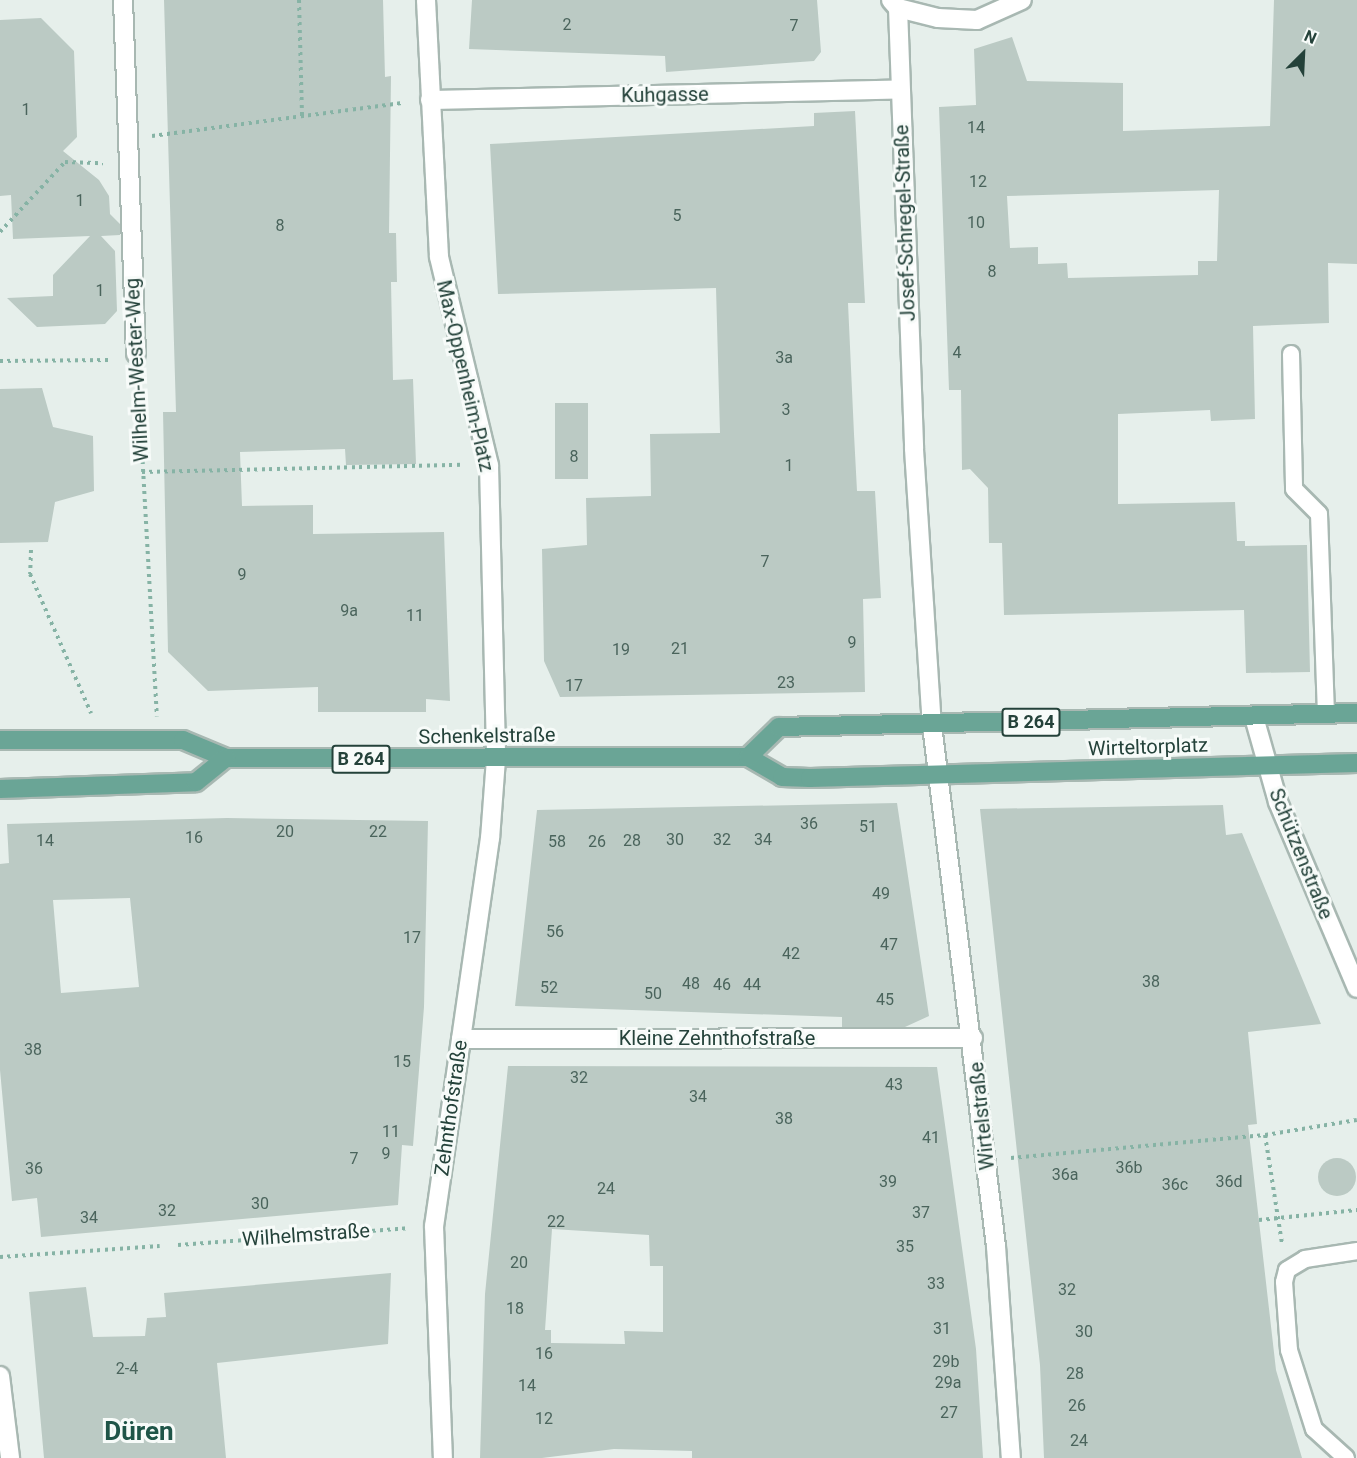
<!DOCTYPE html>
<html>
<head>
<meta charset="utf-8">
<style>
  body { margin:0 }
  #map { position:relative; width:1357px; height:1458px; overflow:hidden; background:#e6efeb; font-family:Roboto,sans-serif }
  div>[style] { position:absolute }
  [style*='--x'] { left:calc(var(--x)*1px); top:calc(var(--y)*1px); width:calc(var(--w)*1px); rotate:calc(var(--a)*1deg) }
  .building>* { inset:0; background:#bbcac4; transform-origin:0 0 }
  .round { border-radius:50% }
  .path>* { height:4px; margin-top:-2px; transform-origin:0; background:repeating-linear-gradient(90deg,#86b3a5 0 3px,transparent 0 7.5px) }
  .roads { filter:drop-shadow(2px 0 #a8b8b2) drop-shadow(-2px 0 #a8b8b2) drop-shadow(0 2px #a8b8b2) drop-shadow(0 -2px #a8b8b2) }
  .service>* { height:16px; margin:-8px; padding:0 8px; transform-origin:8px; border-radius:8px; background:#fff }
  .pedestrian>* { height:18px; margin:-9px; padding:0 9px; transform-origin:9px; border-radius:9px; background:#fff }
  .minor>* { height:18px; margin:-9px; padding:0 9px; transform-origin:9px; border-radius:9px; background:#fff }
  .tertiary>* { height:18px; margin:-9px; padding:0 9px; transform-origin:9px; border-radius:9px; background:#fff }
  .primary>* { height:18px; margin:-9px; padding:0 9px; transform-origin:9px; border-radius:9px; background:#6aa596 }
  span { translate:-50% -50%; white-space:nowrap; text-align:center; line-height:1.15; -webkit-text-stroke:6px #f7fbf9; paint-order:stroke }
  .number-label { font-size:16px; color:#4a645c }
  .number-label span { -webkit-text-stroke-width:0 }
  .shield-label span { padding:2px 4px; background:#f7fbf9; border:2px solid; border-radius:4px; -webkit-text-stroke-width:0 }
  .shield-label { font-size:18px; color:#24423a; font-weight:700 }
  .street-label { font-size:20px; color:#24423a }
  .district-label { font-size:26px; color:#1f5548; font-weight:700 }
  .north { position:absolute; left:1273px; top:24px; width:60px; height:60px; -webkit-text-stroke:4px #f7fbf9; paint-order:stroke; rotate:24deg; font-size:16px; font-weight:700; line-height:24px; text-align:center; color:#24423a }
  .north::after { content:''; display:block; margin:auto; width:21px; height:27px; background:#24423a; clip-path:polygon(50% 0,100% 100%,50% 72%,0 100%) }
</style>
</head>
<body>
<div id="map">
  <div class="building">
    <i style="clip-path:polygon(164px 0,383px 0,385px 77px,391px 76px,389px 233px,396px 233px,397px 282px,391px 282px,393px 380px,413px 379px,416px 464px,346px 465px,345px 449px,240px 452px,242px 506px,313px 505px,313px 534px,444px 532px,450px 701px,426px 699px,426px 712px,318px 712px,318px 687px,208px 691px,168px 652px,163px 412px,176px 412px)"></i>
    <i style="clip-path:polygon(472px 0,817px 0,821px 52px,814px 61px,666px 72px,665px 56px,469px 49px)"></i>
    <i style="clip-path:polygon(evenodd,1274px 0,1357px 0,1357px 264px,1328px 263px,1329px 323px,1253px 326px,1255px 419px,1211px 421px,1210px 410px,1118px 414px,1118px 504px,1235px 502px,1237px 541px,1245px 541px,1245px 546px,1307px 545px,1310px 672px,1246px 673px,1244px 610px,1004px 615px,1002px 543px,989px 543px,988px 488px,970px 469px,962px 470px,961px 390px,949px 390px,939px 107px,976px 105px,974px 49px,1012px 37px,1027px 81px,1123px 83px,1123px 131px,1270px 126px,1274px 0,1219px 190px,1217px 261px,1198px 261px,1198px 275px,1068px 278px,1067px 263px,1038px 264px,1038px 247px,1010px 248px,1007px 196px,1219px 190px)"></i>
    <i style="clip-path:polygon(41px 18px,74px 51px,77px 137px,63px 151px,99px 180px,109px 196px,110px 214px,120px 224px,120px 235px,101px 236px,115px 251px,117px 311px,105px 324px,37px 327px,7px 298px,53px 296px,53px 275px,90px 236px,13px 239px,11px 195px,0 196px,0 20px)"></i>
    <i style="clip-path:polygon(855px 111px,865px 303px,848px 303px,854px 434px,857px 491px,875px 491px,881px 598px,863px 599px,865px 692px,560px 697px,544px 661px,542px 549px,587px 545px,586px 498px,651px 496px,650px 434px,720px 433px,716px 288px,498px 294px,490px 144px,814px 126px,814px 113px)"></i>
    <i style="clip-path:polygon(42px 388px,53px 427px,93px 436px,94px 491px,55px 502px,48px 542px,0 543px,0 389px)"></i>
    <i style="left:555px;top:403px;width:33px;height:76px"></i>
    <i style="clip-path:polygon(897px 803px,929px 1016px,905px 1027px,842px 1027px,842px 1017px,515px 1006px,537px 810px)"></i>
    <i style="clip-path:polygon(1223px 805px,1226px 835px,1242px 833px,1321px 1024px,1248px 1032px,1257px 1124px,1248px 1125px,1276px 1370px,1302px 1458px,1044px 1458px,1040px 1365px,980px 809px)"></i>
    <i style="clip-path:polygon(evenodd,227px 818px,428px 821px,424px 1007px,413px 1146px,402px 1145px,398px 1205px,41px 1237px,37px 1198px,12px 1201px,0 1070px,0 864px,9px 863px,7px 824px,227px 818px,130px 898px,139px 987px,61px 993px,53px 900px,130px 898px)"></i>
    <i style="clip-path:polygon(evenodd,508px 1066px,937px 1067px,976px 1349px,983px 1458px,692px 1458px,692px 1451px,614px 1449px,542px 1458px,480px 1458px,485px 1294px,508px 1066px,552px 1229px,649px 1235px,650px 1266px,663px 1266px,663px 1332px,624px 1331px,625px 1344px,551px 1343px,551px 1330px,545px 1330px,552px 1229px)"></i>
    <i class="round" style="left:1318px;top:1158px;width:38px;height:38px"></i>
    <i style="clip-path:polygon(391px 1273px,388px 1344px,217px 1363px,226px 1458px,44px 1458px,29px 1292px,86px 1287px,93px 1337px,145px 1336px,147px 1318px,166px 1317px,164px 1293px)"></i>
  </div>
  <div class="path">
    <i style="--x:299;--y:0;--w:118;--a:88.5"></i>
    <i style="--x:152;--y:136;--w:254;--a:-7.5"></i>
    <i style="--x:0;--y:232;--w:96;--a:-47.1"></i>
    <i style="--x:65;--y:162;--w:38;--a:2"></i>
    <i style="--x:0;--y:361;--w:110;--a:-0.5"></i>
    <i style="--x:138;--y:379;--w:338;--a:86.8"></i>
    <i style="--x:142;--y:472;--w:320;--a:-1.3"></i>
    <i style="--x:31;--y:550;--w:24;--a:92"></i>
    <i style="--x:30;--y:574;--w:152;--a:66.3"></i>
    <i style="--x:1265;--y:1135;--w:109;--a:81.1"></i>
    <i style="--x:1011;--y:1158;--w:255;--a:-5.2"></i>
    <i style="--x:1265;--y:1135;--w:93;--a:-9.3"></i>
    <i style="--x:1259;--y:1220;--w:99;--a:-5.8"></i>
    <i style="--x:178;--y:1245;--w:230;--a:-4.2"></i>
    <i style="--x:0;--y:1257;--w:160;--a:-3.9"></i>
  </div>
  <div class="roads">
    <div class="service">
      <i style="--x:1291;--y:354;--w:135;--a:88.7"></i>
      <i style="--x:1294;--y:489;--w:35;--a:45"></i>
      <i style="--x:1319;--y:514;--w:200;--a:88"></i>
      <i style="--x:1346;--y:1458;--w:43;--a:-137.8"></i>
      <i style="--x:1314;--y:1429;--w:83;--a:-107.6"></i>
      <i style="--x:1289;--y:1350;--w:68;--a:-94.2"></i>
      <i style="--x:1284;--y:1282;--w:12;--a:-76"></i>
      <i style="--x:1287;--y:1270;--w:21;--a:-31"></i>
      <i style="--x:1305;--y:1259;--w:53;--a:-8.7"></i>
    </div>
    <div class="pedestrian">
      <i style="--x:898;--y:8;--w:441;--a:87.9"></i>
      <i style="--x:914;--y:449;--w:277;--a:86.3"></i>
      <i style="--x:932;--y:725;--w:525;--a:83"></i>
      <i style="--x:996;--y:1246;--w:213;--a:86"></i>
      <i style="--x:430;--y:100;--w:470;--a:-1.3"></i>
      <i style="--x:461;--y:1039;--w:512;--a:-0.11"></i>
    </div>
    <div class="minor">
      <i style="--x:123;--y:0;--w:354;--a:87.9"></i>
      <i style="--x:426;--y:0;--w:257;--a:87.1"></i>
      <i style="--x:439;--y:257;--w:214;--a:76.5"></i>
      <i style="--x:489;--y:465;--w:294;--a:88.6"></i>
      <i style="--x:496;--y:759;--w:79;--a:94.3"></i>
      <i style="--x:490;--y:838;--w:392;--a:98.2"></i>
      <i style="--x:434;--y:1226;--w:232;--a:87.8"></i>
      <i style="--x:0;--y:1376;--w:83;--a:83"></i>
    </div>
    <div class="tertiary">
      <i style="--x:891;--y:0;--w:11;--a:49"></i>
      <i style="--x:898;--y:8;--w:41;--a:14"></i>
      <i style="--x:938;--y:18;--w:39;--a:3"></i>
      <i style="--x:977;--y:20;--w:49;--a:-24"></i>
      <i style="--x:1254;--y:717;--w:88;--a:74.2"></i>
      <i style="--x:1278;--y:802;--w:202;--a:67"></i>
    </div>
    <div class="primary">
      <i style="--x:0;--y:740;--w:183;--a:0"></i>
      <i style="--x:183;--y:740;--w:47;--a:22.7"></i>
      <i style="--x:226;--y:758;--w:522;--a:-0.11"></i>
      <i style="--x:748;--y:757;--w:39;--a:30"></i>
      <i style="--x:782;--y:777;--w:28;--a:2"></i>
      <i style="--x:810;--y:778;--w:547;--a:-1.57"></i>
      <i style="--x:748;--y:757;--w:43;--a:-44.1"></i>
      <i style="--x:779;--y:727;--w:578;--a:-1.39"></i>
      <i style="--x:0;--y:789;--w:196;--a:-2"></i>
      <i style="--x:196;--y:782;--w:38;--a:-39"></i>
    </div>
  </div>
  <div class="number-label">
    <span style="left:567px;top:25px">2</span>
    <span style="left:794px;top:26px">7</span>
    <span style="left:26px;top:110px">1</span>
    <span style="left:976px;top:128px">14</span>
    <span style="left:978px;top:182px">12</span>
    <span style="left:80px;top:201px">1</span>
    <span style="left:677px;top:216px">5</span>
    <span style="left:976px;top:223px">10</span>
    <span style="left:280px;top:226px">8</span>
    <span style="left:992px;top:272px">8</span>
    <span style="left:100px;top:291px">1</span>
    <span style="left:957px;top:353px">4</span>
    <span style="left:784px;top:358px">3a</span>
    <span style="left:786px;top:410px">3</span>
    <span style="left:574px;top:457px">8</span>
    <span style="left:789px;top:466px">1</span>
    <span style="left:765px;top:562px">7</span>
    <span style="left:242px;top:575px">9</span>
    <span style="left:349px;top:611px">9a</span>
    <span style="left:415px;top:616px">11</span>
    <span style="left:852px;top:643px">9</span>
    <span style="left:680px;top:649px">21</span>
    <span style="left:621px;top:650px">19</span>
    <span style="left:786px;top:683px">23</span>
    <span style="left:574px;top:686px">17</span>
    <span style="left:809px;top:824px">36</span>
    <span style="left:868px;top:827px">51</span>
    <span style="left:285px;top:832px">20</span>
    <span style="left:378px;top:832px">22</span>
    <span style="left:194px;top:838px">16</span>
    <span style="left:675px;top:840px">30</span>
    <span style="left:722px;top:840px">32</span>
    <span style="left:763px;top:840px">34</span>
    <span style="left:45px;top:841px">14</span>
    <span style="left:632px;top:841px">28</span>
    <span style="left:557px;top:842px">58</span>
    <span style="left:597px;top:842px">26</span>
    <span style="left:881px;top:894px">49</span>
    <span style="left:555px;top:932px">56</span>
    <span style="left:412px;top:938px">17</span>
    <span style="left:889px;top:945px">47</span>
    <span style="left:791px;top:954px">42</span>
    <span style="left:1151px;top:982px">38</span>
    <span style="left:691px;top:984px">48</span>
    <span style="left:722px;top:985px">46</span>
    <span style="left:752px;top:985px">44</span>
    <span style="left:549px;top:988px">52</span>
    <span style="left:653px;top:994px">50</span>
    <span style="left:885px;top:1000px">45</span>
    <span style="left:33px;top:1050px">38</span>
    <span style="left:402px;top:1062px">15</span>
    <span style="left:579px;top:1078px">32</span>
    <span style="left:894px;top:1085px">43</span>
    <span style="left:698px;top:1097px">34</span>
    <span style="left:784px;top:1119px">38</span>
    <span style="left:391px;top:1132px">11</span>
    <span style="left:931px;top:1138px">41</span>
    <span style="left:386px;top:1154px">9</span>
    <span style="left:354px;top:1159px">7</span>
    <span style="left:1129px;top:1168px">36b</span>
    <span style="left:34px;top:1169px">36</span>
    <span style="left:1065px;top:1175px">36a</span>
    <span style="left:888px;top:1182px">39</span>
    <span style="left:1229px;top:1182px">36d</span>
    <span style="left:1175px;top:1185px">36c</span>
    <span style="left:606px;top:1189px">24</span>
    <span style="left:260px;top:1204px">30</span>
    <span style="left:167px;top:1211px">32</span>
    <span style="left:921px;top:1213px">37</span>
    <span style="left:89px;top:1218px">34</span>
    <span style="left:556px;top:1222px">22</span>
    <span style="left:905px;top:1247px">35</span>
    <span style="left:519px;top:1263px">20</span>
    <span style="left:936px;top:1284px">33</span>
    <span style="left:1067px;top:1290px">32</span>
    <span style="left:515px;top:1309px">18</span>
    <span style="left:942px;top:1329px">31</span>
    <span style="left:1084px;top:1332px">30</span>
    <span style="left:544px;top:1354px">16</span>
    <span style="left:946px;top:1362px">29b</span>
    <span style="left:127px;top:1369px">2-4</span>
    <span style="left:1075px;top:1374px">28</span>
    <span style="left:948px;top:1383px">29a</span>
    <span style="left:527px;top:1386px">14</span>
    <span style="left:1077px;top:1406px">26</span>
    <span style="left:949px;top:1413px">27</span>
    <span style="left:544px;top:1419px">12</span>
    <span style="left:1079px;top:1441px">24</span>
  </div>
  <div class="shield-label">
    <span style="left:1031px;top:722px">B 264</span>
    <span style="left:361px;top:759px">B 264</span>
  </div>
  <div class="street-label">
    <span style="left:665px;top:95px;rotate:-1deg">Kuhgasse</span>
    <span style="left:905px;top:223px;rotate:-92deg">Josef-Schregel-Straße</span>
    <span style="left:137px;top:370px;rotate:-93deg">Wilhelm-Wester-Weg</span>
    <span style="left:465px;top:376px;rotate:77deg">Max-Oppenheim-Platz</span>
    <span style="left:487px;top:736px;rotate:-1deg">Schenkelstraße</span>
    <span style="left:1148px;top:747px;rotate:-2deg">Wirteltorplatz</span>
    <span style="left:1301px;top:854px;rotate:68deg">Schützenstraße</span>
    <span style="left:717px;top:1038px">Kleine Zehnthofstraße</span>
    <span style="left:451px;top:1108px;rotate:-82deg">Zehnthofstraße</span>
    <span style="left:982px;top:1116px;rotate:-96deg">Wirtelstraße</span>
    <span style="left:306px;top:1235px;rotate:-4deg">Wilhelmstraße</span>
  </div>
  <div class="district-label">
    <span style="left:139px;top:1432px">Düren</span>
  </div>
  <div class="north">N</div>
</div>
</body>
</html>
